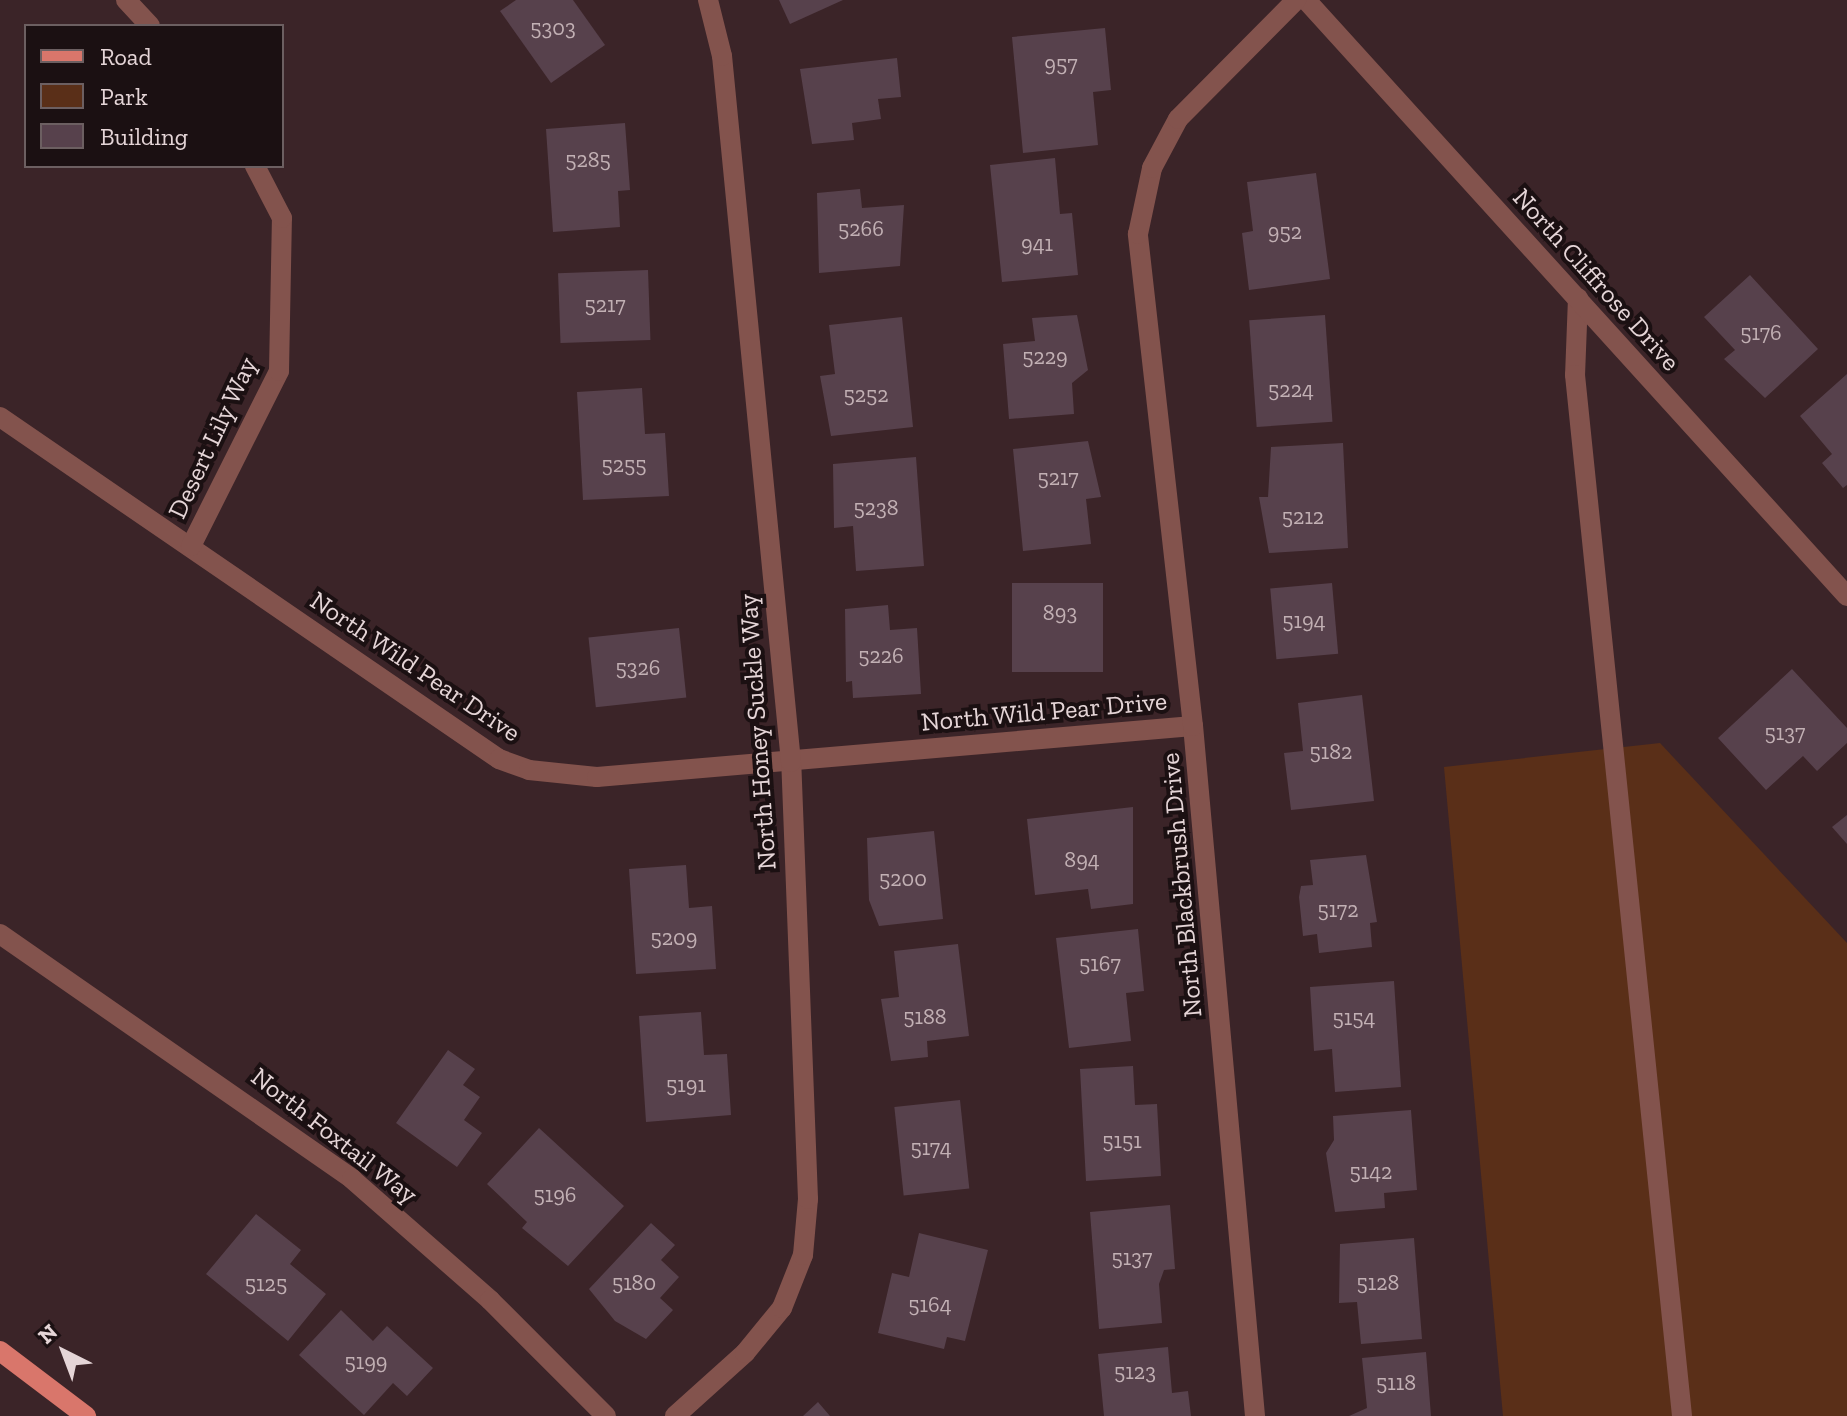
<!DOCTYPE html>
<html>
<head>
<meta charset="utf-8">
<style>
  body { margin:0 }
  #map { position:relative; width:1847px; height:1416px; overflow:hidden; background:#3b2428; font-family:"Zilla Slab",serif }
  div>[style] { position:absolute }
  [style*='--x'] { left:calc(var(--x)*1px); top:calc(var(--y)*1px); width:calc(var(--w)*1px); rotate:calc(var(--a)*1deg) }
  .green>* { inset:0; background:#5a2f18 }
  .building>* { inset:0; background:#57414c; transform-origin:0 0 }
  .lane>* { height:20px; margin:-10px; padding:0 10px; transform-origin:10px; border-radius:10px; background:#83534d }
  .street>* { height:20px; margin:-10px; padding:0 10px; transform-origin:10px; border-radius:10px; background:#83534d }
  .primary>* { height:20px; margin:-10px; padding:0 10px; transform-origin:10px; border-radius:10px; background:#d9766b }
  span { translate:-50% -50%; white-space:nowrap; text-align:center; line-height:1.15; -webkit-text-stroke:8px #1b1012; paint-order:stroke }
  .number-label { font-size:22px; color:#c2b0b4 }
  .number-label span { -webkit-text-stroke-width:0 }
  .street-label { font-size:26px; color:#e5d5d7 }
  .legend { position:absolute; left:24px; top:24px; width:260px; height:144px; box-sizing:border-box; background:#1b1012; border:2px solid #6c5f61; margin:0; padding:10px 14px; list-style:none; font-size:24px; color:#e5d5d7 }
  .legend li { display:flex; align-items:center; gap:16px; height:40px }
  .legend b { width:40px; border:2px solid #6c5f61 }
  .north { position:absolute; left:24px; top:1312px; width:80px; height:80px; -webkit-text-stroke:6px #1b1012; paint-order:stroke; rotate:318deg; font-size:22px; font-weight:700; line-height:32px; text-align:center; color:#e5d5d7 }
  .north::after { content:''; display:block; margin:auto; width:28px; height:36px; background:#e5d5d7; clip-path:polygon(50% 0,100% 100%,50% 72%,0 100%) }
</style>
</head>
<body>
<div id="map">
  <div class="green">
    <i style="clip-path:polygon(1660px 743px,1847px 943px,1847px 1416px,1503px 1416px,1444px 767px)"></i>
  </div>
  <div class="building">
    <i style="clip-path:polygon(516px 0,573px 0,605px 45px,551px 83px,500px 11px)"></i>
    <i style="clip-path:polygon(779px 0,843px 0,790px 24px)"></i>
    <i style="clip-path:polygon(1105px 28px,1111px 90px,1093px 92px,1098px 145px,1023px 153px,1012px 37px)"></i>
    <i style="clip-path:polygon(897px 58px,901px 97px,878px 99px,881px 119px,852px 123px,854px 140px,812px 144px,800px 69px)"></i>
    <i style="clip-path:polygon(625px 123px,630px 190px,618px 191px,620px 227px,553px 232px,546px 129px)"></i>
    <i style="clip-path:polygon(1055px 158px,1060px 214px,1072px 213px,1078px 275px,1002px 282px,990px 165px)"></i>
    <i style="clip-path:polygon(1316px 173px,1330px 279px,1249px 290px,1242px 233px,1253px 231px,1247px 182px)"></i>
    <i style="clip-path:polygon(860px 189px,862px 208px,904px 205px,900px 266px,819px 273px,817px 193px)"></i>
    <i style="left:648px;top:270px;width:70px;height:90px;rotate:88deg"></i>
    <i style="clip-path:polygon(1750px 275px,1818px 349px,1765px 398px,1724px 359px,1735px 350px,1704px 317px)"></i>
    <i style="clip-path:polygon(1077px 315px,1088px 370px,1072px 383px,1074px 414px,1009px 419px,1003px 344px,1035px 341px,1032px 318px)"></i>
    <i style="left:1325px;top:315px;width:107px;height:76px;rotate:86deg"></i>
    <i style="clip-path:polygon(902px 317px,913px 427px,831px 436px,820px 376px,835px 374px,829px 325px)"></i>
    <i style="clip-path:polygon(1847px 374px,1847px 485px,1843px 488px,1822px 463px,1832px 454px,1800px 416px)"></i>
    <i style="clip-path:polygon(642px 388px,645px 434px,665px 433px,669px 496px,583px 500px,577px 392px)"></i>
    <i style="clip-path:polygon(1088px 441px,1101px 497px,1086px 499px,1091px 544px,1023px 551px,1013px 449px)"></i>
    <i style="clip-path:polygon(1343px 443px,1348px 548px,1269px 553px,1259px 497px,1268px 497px,1271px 447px)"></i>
    <i style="clip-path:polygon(916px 457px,924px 566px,856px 571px,853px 526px,834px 528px,833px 464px)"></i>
    <i style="left:1103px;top:583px;width:89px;height:91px;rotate:90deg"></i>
    <i style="left:1332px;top:583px;width:71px;height:62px;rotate:85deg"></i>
    <i style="clip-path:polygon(888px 605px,890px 630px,917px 628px,921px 694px,853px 698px,852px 681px,846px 682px,845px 609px)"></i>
    <i style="left:679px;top:628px;width:70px;height:91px;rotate:84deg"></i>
    <i style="clip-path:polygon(1792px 669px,1847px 728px,1847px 743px,1817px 771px,1803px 756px,1766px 790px,1718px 738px)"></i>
    <i style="clip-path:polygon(1362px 695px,1374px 801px,1291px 810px,1284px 753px,1303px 751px,1298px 703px)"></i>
    <i style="clip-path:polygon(1133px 807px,1133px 904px,1091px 909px,1088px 889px,1035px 895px,1027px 819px)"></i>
    <i style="clip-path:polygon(1847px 815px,1847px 844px,1832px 827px)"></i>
    <i style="clip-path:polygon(934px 831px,943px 919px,879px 926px,869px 900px,867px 838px)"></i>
    <i style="clip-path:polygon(1366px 855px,1377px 922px,1370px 923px,1372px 947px,1319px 953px,1317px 934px,1303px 936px,1299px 897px,1301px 886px,1313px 885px,1310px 860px)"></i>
    <i style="clip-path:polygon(686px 865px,689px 908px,712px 906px,716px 969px,636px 974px,629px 869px)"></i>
    <i style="clip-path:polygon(1138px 929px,1144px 991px,1126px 993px,1131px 1041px,1069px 1048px,1056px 938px)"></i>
    <i style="clip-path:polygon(958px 944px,969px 1036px,927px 1041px,928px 1057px,891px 1061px,881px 999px,899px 997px,894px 951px)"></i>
    <i style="clip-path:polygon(1394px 981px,1401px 1087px,1335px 1092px,1332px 1049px,1314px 1051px,1310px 987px)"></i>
    <i style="clip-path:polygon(701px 1012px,704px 1055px,727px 1054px,731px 1115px,646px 1122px,639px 1016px)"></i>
    <i style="clip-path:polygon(448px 1050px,475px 1069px,463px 1085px,480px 1097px,464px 1120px,482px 1133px,457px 1167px,396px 1123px)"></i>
    <i style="clip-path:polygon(1133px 1066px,1135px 1105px,1157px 1104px,1161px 1176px,1086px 1181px,1080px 1069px)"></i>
    <i style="left:960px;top:1100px;width:89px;height:66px;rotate:84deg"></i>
    <i style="clip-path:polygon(1411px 1110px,1417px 1190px,1384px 1193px,1385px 1208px,1335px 1212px,1326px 1153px,1334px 1140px,1333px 1116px)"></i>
    <i style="clip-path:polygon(539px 1128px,624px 1206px,568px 1266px,522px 1228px,527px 1222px,487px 1184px)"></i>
    <i style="clip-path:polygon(1170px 1205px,1175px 1269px,1164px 1270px,1159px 1284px,1162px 1323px,1099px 1329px,1090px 1212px)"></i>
    <i style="clip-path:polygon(256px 1214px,301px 1250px,290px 1264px,326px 1294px,288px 1341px,206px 1274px)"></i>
    <i style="clip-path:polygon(651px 1223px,675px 1245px,661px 1260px,679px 1277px,660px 1298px,673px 1310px,646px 1339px,615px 1321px,589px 1289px)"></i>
    <i style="clip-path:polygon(919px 1233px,988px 1250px,965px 1341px,947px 1337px,944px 1349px,878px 1333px,892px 1273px,909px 1277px)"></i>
    <i style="clip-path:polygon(1414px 1238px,1422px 1339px,1361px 1344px,1357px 1302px,1339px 1303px,1340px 1244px)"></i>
    <i style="clip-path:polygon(341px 1310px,373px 1341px,387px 1326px,433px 1368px,407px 1396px,393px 1383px,364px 1415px,299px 1355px)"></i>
    <i style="clip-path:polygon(1168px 1347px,1172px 1393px,1188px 1391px,1191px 1416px,1104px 1416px,1098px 1354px)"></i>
    <i style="clip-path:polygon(1426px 1352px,1431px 1416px,1349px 1416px,1367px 1408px,1362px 1358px)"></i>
    <i style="clip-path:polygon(818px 1402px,830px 1416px,803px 1416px)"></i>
  </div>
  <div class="lane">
    <i style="--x:1578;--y:298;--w:77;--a:92.2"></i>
    <i style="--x:1575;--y:375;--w:1046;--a:84.13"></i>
  </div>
  <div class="street">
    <i style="--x:126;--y:0;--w:35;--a:47"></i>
    <i style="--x:1306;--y:0;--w:805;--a:47.77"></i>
    <i style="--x:0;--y:417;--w:605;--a:34.43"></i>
    <i style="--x:499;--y:759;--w:32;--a:20"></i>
    <i style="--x:529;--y:770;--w:68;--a:5.9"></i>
    <i style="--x:597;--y:777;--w:598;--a:-4.89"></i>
    <i style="--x:191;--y:546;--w:196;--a:-63.3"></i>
    <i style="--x:279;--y:371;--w:153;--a:-88.9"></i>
    <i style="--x:282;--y:218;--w:59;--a:-117.4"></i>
    <i style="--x:0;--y:934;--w:429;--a:34.8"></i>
    <i style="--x:352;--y:1179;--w:184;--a:41.2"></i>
    <i style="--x:490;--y:1300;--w:164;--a:45"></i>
    <i style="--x:675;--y:1416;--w:94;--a:-42"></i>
    <i style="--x:745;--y:1353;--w:58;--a:-50.6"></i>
    <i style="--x:782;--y:1308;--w:57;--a:-68.4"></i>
    <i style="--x:803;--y:1255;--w:56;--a:-84.9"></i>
    <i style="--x:808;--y:1199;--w:437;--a:-92.2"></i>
    <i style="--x:791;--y:762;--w:709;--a:-95.58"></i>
    <i style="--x:722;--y:56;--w:58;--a:-104"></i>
    <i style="--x:1255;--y:1416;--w:693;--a:-95.13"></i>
    <i style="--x:1193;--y:726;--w:495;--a:-96.4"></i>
    <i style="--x:1138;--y:234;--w:67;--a:-78"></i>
    <i style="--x:1152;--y:168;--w:55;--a:-62"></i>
    <i style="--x:1178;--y:119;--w:168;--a:-45.2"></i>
  </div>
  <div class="primary">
    <i style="--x:0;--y:1351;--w:108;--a:37.1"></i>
  </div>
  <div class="number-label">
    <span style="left:553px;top:28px">5303</span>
    <span style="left:1061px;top:64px">957</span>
    <span style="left:588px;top:160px">5285</span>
    <span style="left:861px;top:229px">5266</span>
    <span style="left:1285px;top:232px">952</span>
    <span style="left:1037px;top:244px">941</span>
    <span style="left:605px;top:305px">5217</span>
    <span style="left:1761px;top:333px">5176</span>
    <span style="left:1045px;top:357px">5229</span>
    <span style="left:1291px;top:390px">5224</span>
    <span style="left:866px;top:395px">5252</span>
    <span style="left:624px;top:465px">5255</span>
    <span style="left:1058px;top:478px">5217</span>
    <span style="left:876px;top:508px">5238</span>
    <span style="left:1303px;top:517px">5212</span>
    <span style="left:1060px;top:613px">893</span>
    <span style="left:1304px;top:621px">5194</span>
    <span style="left:881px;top:656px">5226</span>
    <span style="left:638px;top:668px">5326</span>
    <span style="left:1785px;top:733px">5137</span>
    <span style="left:1331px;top:752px">5182</span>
    <span style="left:1082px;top:860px">894</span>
    <span style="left:903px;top:879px">5200</span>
    <span style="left:1338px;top:910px">5172</span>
    <span style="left:674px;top:938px">5209</span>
    <span style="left:1100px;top:964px">5167</span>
    <span style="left:925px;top:1017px">5188</span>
    <span style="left:1354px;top:1018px">5154</span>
    <span style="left:686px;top:1085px">5191</span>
    <span style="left:1122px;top:1141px">5151</span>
    <span style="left:931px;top:1148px">5174</span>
    <span style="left:1371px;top:1172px">5142</span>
    <span style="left:555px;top:1195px">5196</span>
    <span style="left:1132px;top:1258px">5137</span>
    <span style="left:634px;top:1283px">5180</span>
    <span style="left:1378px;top:1283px">5128</span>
    <span style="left:266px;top:1284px">5125</span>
    <span style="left:930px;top:1305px">5164</span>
    <span style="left:366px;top:1362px">5199</span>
    <span style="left:1135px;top:1372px">5123</span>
    <span style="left:1396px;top:1383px">5118</span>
  </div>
  <div class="street-label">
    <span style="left:1596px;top:280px;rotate:48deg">North Cliffrose Drive</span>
    <span style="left:213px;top:438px;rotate:-65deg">Desert Lily Way</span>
    <span style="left:415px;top:667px;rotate:34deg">North Wild Pear Drive</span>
    <span style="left:1044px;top:712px;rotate:-5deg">North Wild Pear Drive</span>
    <span style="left:758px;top:732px;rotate:-94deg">North Honey Suckle Way</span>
    <span style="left:1182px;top:885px;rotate:-95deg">North Blackbrush Drive</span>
    <span style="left:334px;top:1136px;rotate:38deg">North Foxtail Way</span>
  </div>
  <ul class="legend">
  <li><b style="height:10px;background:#d9766b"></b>Road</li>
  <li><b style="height:22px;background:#5a2f18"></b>Park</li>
  <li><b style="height:22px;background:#57414c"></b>Building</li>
  </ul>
  <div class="north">N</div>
</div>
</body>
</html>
